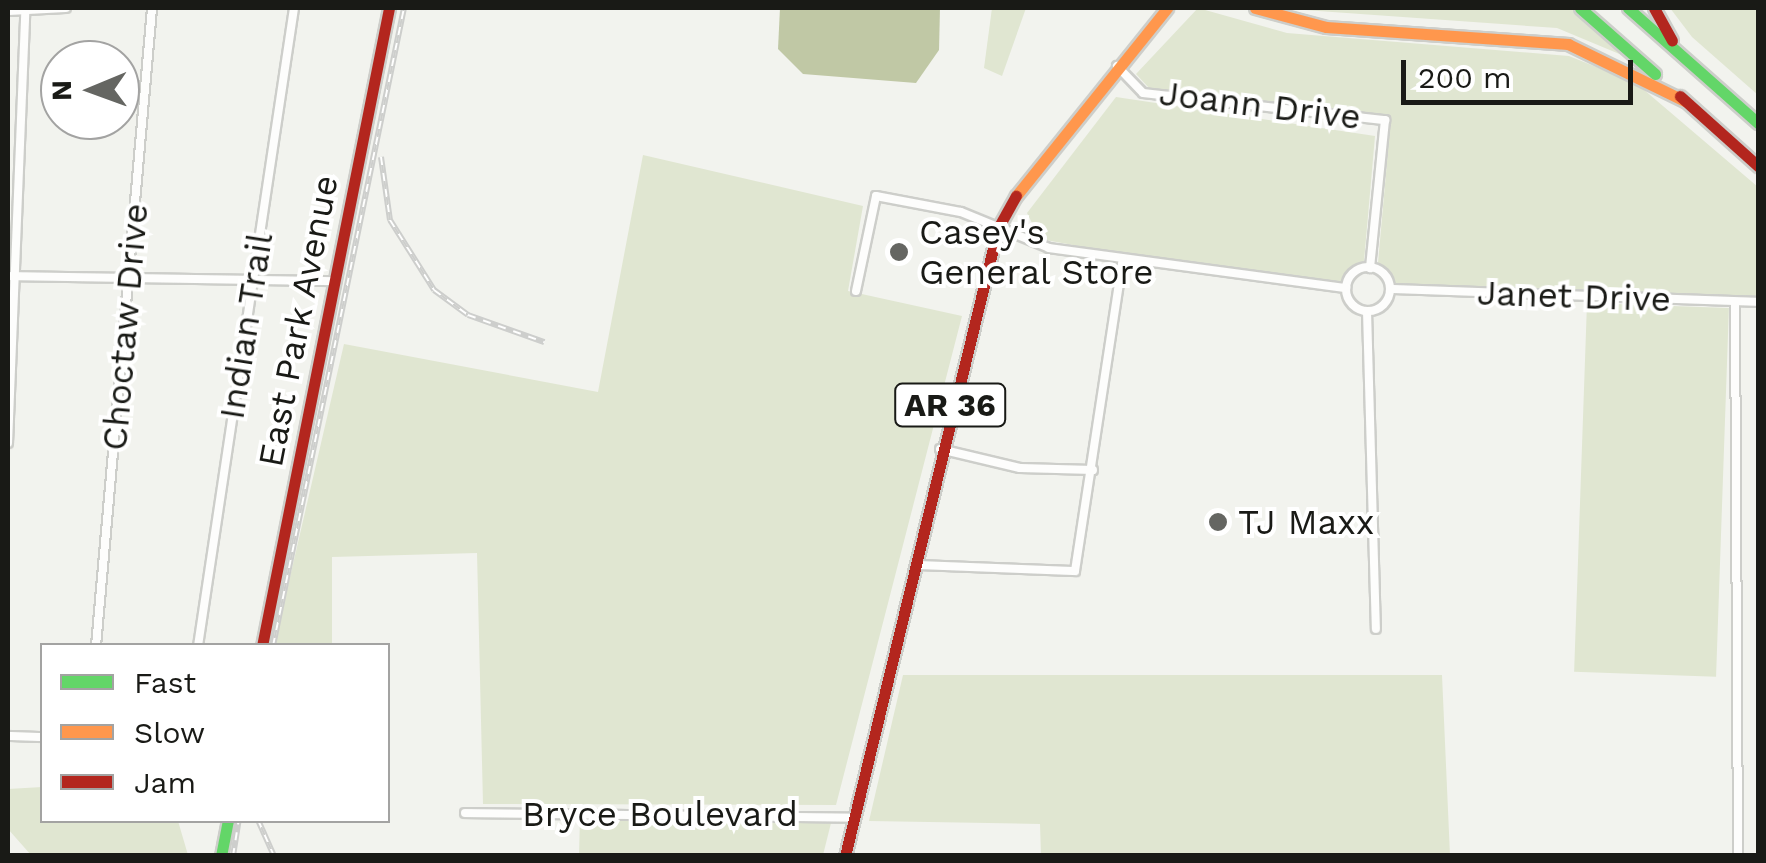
<!DOCTYPE html>
<html>
<head>
<meta charset="utf-8">
<style>
  body { margin:0 }
  #map { position:relative; width:1766px; height:863px; overflow:hidden; background:#f2f3ee; font-family:"Work Sans",sans-serif }
  div>[style] { position:absolute }
  [style*='--x'] { left:calc(var(--x)*1px); top:calc(var(--y)*1px); width:calc(var(--w)*1px); rotate:calc(var(--a)*1deg) }
  .green>* { inset:0; background:#e0e6d1; transform-origin:0 0 }
  .water>* { inset:0; background:#c0c8a5 }
  .roads { filter:drop-shadow(2px 0 #cdceca) drop-shadow(-2px 0 #cdceca) drop-shadow(0 2px #cdceca) drop-shadow(0 -2px #cdceca) }
  .street>* { height:8px; margin:-4px; padding:0 4px; transform-origin:4px; border-radius:4px; background:#fdfdfc }
  .street>.ring { margin:-4px; padding:0; box-sizing:content-box; background:none; border:8px solid #fdfdfc; border-radius:50% }
  .fast>* { height:11px; margin:-5.5px; padding:0 5.5px; transform-origin:5.5px; border-radius:5.5px; background:#63d668 }
  .slow>* { height:11px; margin:-5.5px; padding:0 5.5px; transform-origin:5.5px; border-radius:5.5px; background:#ff974d }
  .jam>* { height:11px; margin:-5.5px; padding:0 5.5px; transform-origin:5.5px; border-radius:5.5px; background:#b3261e }
  .rail>* { height:6px; margin-top:-3px; transform-origin:0; background:repeating-linear-gradient(90deg,#fff 0 8px,#cdcecc 0 16px); box-sizing:border-box; border-block:2px solid #cdcecc }
  .dots>* { width:28px; height:28px; translate:-50% -50%; box-sizing:border-box; border:5px solid #fff; border-radius:50% }
  span { translate:-50% -50%; white-space:nowrap; text-align:center; line-height:1.15; -webkit-text-stroke:8px #fff; paint-order:stroke }
  .shield-label span { padding:2px 8px; background:#fff; border:2px solid; border-radius:8px; -webkit-text-stroke-width:0 }
  .shield-label { font-size:32px; color:#191a16; font-weight:700 }
  .street-label { font-size:35px; color:#191a16 }
  .poi-label { font-size:35px; color:#191a16 }
  .left { translate:0 -50%; text-align:left }
  .frame { position:absolute; inset:0; border:10px solid #191a16; pointer-events:none }
  .legend { position:absolute; left:40px; top:643px; width:350px; height:180px; box-sizing:border-box; background:#fff; border:2px solid #a3a3a2; margin:0; padding:12px 18px; list-style:none; font-size:30px; color:#191a16 }
  .legend li { display:flex; align-items:center; gap:20px; height:50px }
  .legend b { width:50px; border:2px solid #a3a3a2 }
  .north { position:absolute; left:40px; top:40px; width:100px; height:100px; box-sizing:border-box; background:#fff; border:2px solid #a3a3a2; border-radius:50%; rotate:269deg; font-size:28px; font-weight:700; line-height:40px; text-align:center; color:#191a16 }
  .north::after { content:''; display:block; margin:auto; width:35px; height:45px; background:#656662; clip-path:polygon(50% 0,100% 100%,50% 72%,0 100%) }
  .scale { position:absolute; left:1401px; top:60px; width:232px; height:45px; box-sizing:border-box; border:5px solid #191a16; border-top:0; padding-left:12px; font-size:30px; line-height:35px; white-space:nowrap; color:#191a16; -webkit-text-stroke:8px #fff; paint-order:stroke }
</style>
</head>
<body>
<div id="map">
  <div class="green">
    <i style="clip-path:polygon(992px 8px,1026px 8px,1002px 76px,984px 68px)"></i>
    <i style="clip-path:polygon(1198px 8px,1287px 33px,1569px 56px,1636px 83px,1758px 187px,1758px 296px,1394px 285px,1378px 263px,1391px 117px,1149px 88px,1136px 74px)"></i>
    <i style="clip-path:polygon(1276px 8px,1572px 8px,1629px 58px,1557px 28px)"></i>
    <i style="clip-path:polygon(1670px 8px,1758px 8px,1758px 95px,1692px 37px)"></i>
    <i style="clip-path:polygon(1116px 97px,1375px 136px,1364px 261px,1336px 285px,1288px 284px,1040px 239px,1027px 213px)"></i>
    <i style="clip-path:polygon(643px 155px,863px 206px,848px 291px,962px 316px,836px 805px,483px 804px,477px 553px,332px 557px,332px 645px,274px 646px,344px 344px,598px 392px)"></i>
    <i style="left:1587px;top:303px;width:142px;height:369px;rotate:2deg"></i>
    <i style="clip-path:polygon(903px 675px,1442px 675px,1450px 855px,1041px 855px,1040px 824px,869px 821px)"></i>
    <i style="clip-path:polygon(42px 787px,42px 820px,178px 821px,188px 855px,31px 855px,8px 829px,8px 789px)"></i>
    <i style="clip-path:polygon(580px 818px,831px 823px,823px 855px,579px 856px)"></i>
  </div>
  <div class="water">
    <i style="clip-path:polygon(780px 8px,940px 8px,939px 50px,916px 83px,803px 74px,778px 49px)"></i>
  </div>
  <div class="roads">
    <div class="street">
      <i style="--x:8;--y:11;--w:58;--a:-3"></i>
      <i style="--x:1117;--y:66;--w:37;--a:46"></i>
      <i style="--x:1143;--y:93;--w:244;--a:6.4"></i>
      <i style="--x:1385;--y:120;--w:149;--a:95.8"></i>
      <i class="ring" style="left:1346px;top:267px;width:36px;height:36px"></i>
      <i style="--x:8;--y:276;--w:326;--a:0.9"></i>
      <i style="--x:1390;--y:289;--w:368;--a:2"></i>
      <i style="--x:856;--y:291;--w:97;--a:-78.1"></i>
      <i style="--x:876;--y:196;--w:86;--a:10.7"></i>
      <i style="--x:961;--y:212;--w:95;--a:22.2"></i>
      <i style="--x:1049;--y:248;--w:300;--a:7.7"></i>
      <i style="--x:1735;--y:302;--w:554;--a:89.69"></i>
      <i style="--x:1367;--y:311;--w:318;--a:88.4"></i>
      <i style="--x:8;--y:443;--w:432;--a:-87.7"></i>
      <i style="--x:940;--y:449;--w:82;--a:13.4"></i>
      <i style="--x:1020;--y:468;--w:73;--a:1.6"></i>
      <i style="--x:916;--y:565;--w:159;--a:2.2"></i>
      <i style="--x:1075;--y:571;--w:316;--a:-81.3"></i>
      <i style="--x:96;--y:646;--w:640;--a:-84.98"></i>
      <i style="--x:198;--y:646;--w:645;--a:-81.44"></i>
      <i style="--x:8;--y:736;--w:34;--a:2"></i>
      <i style="--x:465;--y:813;--w:390;--a:0.7"></i>
    </div>
    <div class="fast">
      <i style="--x:1580;--y:8;--w:100;--a:41.3"></i>
      <i style="--x:1628;--y:8;--w:174;--a:41.5"></i>
      <i style="--x:221;--y:856;--w:37;--a:-79"></i>
    </div>
    <div class="slow">
      <i style="--x:1255;--y:8;--w:73;--a:15"></i>
      <i style="--x:1326;--y:27;--w:243;--a:4"></i>
      <i style="--x:1568;--y:44;--w:130;--a:26"></i>
      <i style="--x:1016;--y:196;--w:241;--a:-51.2"></i>
    </div>
    <div class="jam">
      <i style="--x:1654;--y:8;--w:37;--a:61"></i>
      <i style="--x:1680;--y:96;--w:105;--a:41.9"></i>
      <i style="--x:262;--y:646;--w:651;--a:-78.74"></i>
      <i style="--x:845;--y:856;--w:646;--a:-76.31"></i>
      <i style="--x:998;--y:228;--w:37;--a:-61"></i>
    </div>
  </div>
  <div class="rail">
    <i style="--x:381;--y:157;--w:64;--a:81.9"></i>
    <i style="--x:390;--y:220;--w:83;--a:57.8"></i>
    <i style="--x:434;--y:290;--w:42;--a:36.3"></i>
    <i style="--x:468;--y:315;--w:81;--a:19.6"></i>
    <i style="--x:273;--y:646;--w:651;--a:-78.4"></i>
    <i style="--x:258;--y:820;--w:39;--a:66"></i>
    <i style="--x:233;--y:856;--w:36;--a:-81"></i>
  </div>
  <div class="dots">
    <i style="left:899px;top:252px;background:#656662"></i>
    <i style="left:1218px;top:522px;background:#656662"></i>
  </div>
  <div class="shield-label">
    <span style="left:950px;top:405px">AR 36</span>
  </div>
  <div class="street-label">
    <span style="left:1260px;top:105px;rotate:7deg">Joann Drive</span>
    <span style="left:1574px;top:296px;rotate:2deg">Janet Drive</span>
    <span style="left:298px;top:321px;rotate:-79deg">East Park Avenue</span>
    <span style="left:246px;top:326px;rotate:-81deg">Indian Trail</span>
    <span style="left:125px;top:327px;rotate:-85deg">Choctaw Drive</span>
    <span style="left:660px;top:814px">Bryce Boulevard</span>
  </div>
  <div class="poi-label">
    <span class="left" style="left:919px;top:252px">Casey's<br>General Store</span>
    <span class="left" style="left:1238px;top:522px">TJ Maxx</span>
  </div>
  <div class="frame"></div>
  <ul class="legend">
  <li><b style="height:12px;background:#63d668"></b>Fast</li>
  <li><b style="height:12px;background:#ff974d"></b>Slow</li>
  <li><b style="height:12px;background:#b3261e"></b>Jam</li>
  </ul>
  <div class="north">N</div>
  <div class="scale">200 m</div>
</div>
</body>
</html>
